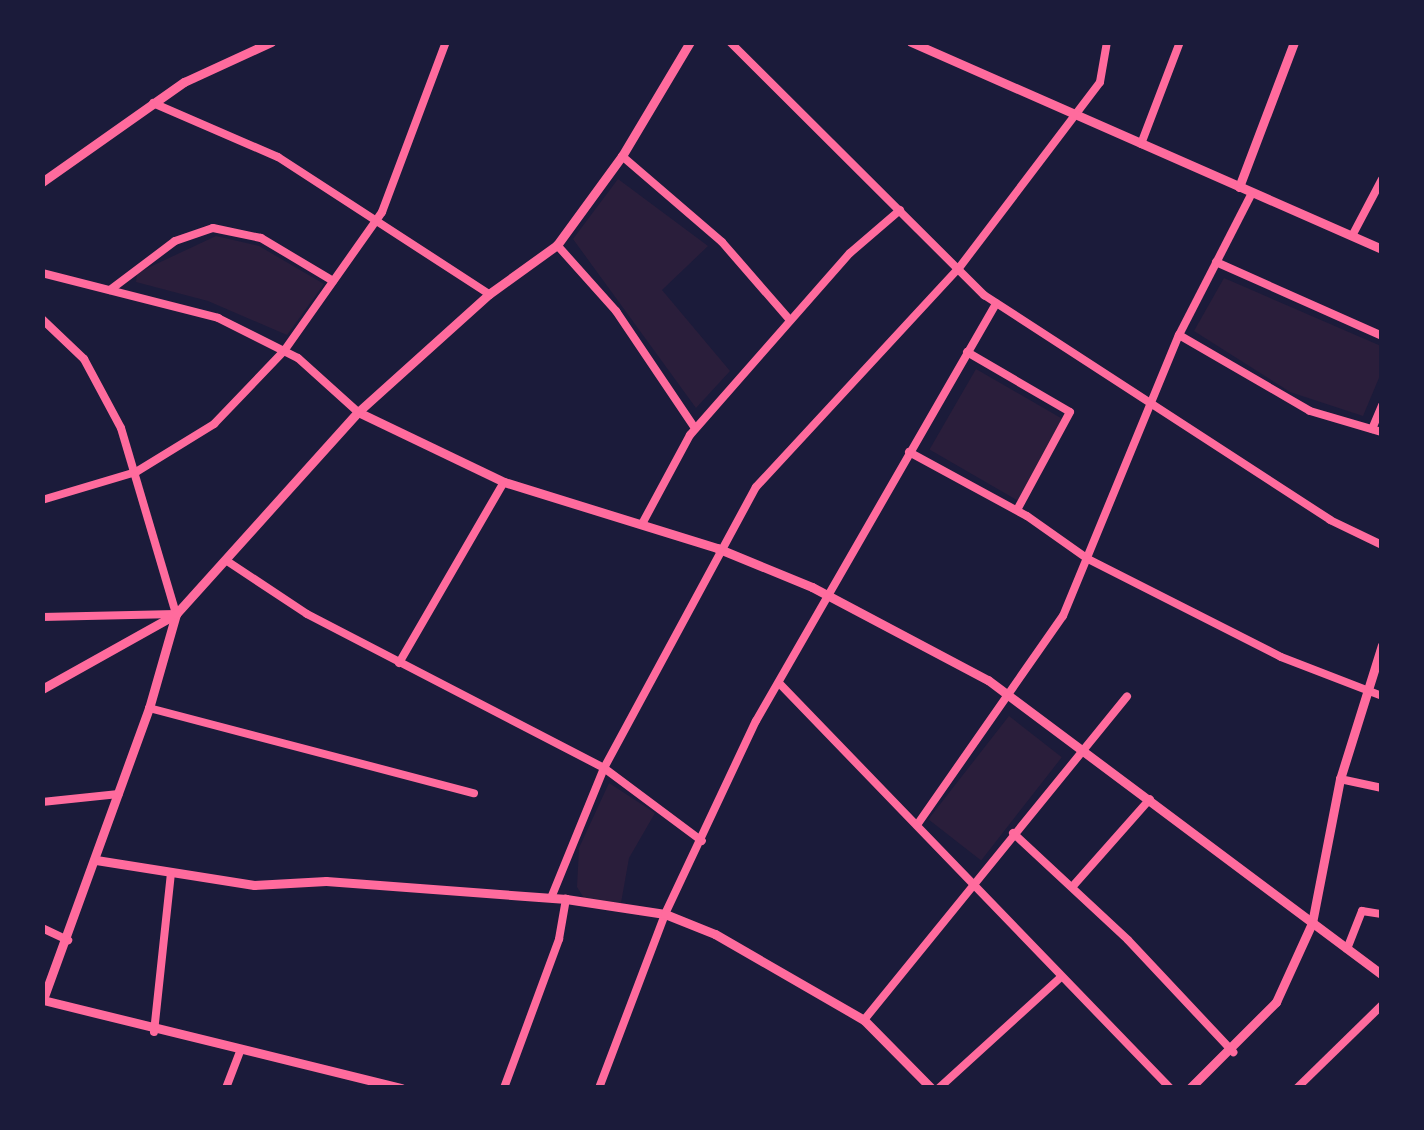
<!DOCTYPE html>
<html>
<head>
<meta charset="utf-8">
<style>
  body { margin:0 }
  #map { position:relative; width:1424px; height:1130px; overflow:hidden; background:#1b1b3a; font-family:"Nunito Sans",sans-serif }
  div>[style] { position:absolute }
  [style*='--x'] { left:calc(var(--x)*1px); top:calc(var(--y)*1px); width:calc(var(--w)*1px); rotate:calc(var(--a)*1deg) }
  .green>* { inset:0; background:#2a1e3b; transform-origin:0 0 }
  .minor>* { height:8px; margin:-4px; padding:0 4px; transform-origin:4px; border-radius:4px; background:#ff6b9d }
  .tertiary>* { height:9px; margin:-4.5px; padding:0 4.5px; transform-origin:4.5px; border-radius:4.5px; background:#ff6b9d }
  span { translate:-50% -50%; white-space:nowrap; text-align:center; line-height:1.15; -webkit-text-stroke:10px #1b1b3a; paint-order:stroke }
  .frame { position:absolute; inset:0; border:45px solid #1b1b3a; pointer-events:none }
</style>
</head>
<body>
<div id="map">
  <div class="green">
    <i style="clip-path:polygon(618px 179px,708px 246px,662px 290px,730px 371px,696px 408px,573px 239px)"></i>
    <i style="clip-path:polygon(216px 236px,259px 246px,324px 284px,287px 335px,208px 301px,136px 282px,137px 273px)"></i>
    <i style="clip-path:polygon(1224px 278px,1381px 346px,1381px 373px,1363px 416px,1290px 392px,1194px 331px)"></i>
    <i style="left:976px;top:369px;width:107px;height:93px;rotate:30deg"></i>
    <i style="left:1009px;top:716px;width:67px;height:131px;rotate:38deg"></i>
    <i style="clip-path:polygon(609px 783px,655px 813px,629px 858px,621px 903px,584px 898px,577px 887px,579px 848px)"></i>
  </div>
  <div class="minor">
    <i style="--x:730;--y:42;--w:359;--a:44.9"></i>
    <i style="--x:984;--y:295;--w:413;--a:33"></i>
    <i style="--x:1330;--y:520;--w:58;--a:25.7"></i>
    <i style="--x:153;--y:103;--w:136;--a:23.4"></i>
    <i style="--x:278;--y:157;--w:252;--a:33"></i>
    <i style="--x:1141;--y:144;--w:109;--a:-69.1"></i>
    <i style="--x:622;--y:156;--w:132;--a:40.7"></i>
    <i style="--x:722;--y:242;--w:102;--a:49"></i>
    <i style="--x:1352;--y:236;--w:64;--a:-62.2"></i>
    <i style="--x:557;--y:245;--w:89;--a:48.2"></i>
    <i style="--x:616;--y:311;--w:141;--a:56"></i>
    <i style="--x:1216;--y:262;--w:182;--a:24"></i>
    <i style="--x:42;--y:273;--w:182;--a:14.3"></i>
    <i style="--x:218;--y:318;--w:89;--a:26.6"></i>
    <i style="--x:298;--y:358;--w:81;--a:42"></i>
    <i style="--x:110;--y:290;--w:81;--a:-37"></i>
    <i style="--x:175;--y:241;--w:40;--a:-18.9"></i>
    <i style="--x:213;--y:228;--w:49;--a:11.8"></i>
    <i style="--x:261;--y:238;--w:84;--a:30.8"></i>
    <i style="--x:42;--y:319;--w:58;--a:43.6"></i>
    <i style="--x:84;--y:359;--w:78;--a:61.8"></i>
    <i style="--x:121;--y:428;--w:194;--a:73.5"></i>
    <i style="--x:176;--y:614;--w:134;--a:178.7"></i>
    <i style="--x:1179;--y:335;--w:151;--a:30.1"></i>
    <i style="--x:1310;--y:411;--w:75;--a:16.3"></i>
    <i style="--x:967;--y:352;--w:119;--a:30.2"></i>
    <i style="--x:1070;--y:412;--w:111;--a:118.4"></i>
    <i style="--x:1372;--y:429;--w:26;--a:-67"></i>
    <i style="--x:909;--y:452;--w:134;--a:28.5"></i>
    <i style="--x:1027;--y:516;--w:75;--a:35.2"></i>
    <i style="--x:1088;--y:559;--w:216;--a:26.9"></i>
    <i style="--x:1281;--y:657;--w:108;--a:21.1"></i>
    <i style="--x:42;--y:500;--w:98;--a:-16.6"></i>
    <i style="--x:136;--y:472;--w:92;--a:-31.6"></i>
    <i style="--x:214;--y:424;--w:101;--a:-46.2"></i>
    <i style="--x:284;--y:351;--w:170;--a:-54.8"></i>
    <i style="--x:382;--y:212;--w:182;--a:-69.4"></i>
    <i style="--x:642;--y:524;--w:101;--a:-61.7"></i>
    <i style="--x:690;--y:435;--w:242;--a:-48.7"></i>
    <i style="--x:850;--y:253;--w:66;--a:-40.7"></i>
    <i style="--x:227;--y:561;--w:96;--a:33.5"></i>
    <i style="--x:307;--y:614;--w:335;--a:27.4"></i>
    <i style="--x:604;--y:768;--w:122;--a:36.7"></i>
    <i style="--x:399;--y:663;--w:209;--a:-59.9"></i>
    <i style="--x:780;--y:684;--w:562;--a:46.01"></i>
    <i style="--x:149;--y:708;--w:336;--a:14.7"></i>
    <i style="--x:1340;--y:779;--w:43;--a:12.1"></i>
    <i style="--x:42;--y:802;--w:77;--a:-5.9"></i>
    <i style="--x:917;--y:825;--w:255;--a:-55.1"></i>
    <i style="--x:1063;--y:616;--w:304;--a:-67.6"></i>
    <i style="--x:1179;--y:335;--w:160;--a:-62.8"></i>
    <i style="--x:1013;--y:833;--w:157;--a:42.9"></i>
    <i style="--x:1128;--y:940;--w:154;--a:46.8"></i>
    <i style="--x:1073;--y:886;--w:116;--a:-48.5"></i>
    <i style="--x:551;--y:898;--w:140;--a:-67.8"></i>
    <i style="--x:604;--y:768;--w:319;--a:-61.6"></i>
    <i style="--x:756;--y:487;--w:299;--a:-47.2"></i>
    <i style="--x:959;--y:268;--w:233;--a:-52.8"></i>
    <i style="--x:1100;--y:82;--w:41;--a:-80.1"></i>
    <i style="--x:42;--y:928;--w:29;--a:25"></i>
    <i style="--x:1347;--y:949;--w:41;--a:-68.5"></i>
    <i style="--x:1362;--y:911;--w:20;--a:9"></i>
    <i style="--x:864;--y:1020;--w:417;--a:-50.9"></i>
    <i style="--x:154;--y:1032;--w:160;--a:-83.9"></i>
    <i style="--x:226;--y:1088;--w:40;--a:-69"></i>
    <i style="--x:504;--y:1088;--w:159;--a:-69.7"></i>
    <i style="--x:559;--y:939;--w:41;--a:-80.1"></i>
    <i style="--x:599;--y:1088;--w:186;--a:-69.2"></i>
    <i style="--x:665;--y:914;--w:213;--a:-64.8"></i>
    <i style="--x:756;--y:721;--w:482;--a:-60.1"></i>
    <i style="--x:939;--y:1088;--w:164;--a:-42.3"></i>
    <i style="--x:1297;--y:1088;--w:119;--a:-44.3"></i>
  </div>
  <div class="tertiary">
    <i style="--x:911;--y:42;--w:514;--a:23.73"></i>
    <i style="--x:42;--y:182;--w:174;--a:-35.2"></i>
    <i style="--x:184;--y:82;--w:96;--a:-24.7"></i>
    <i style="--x:1239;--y:187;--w:155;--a:-69.2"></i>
    <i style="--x:358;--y:412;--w:162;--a:25.6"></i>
    <i style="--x:504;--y:482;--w:223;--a:17.2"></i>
    <i style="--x:717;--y:548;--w:103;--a:22.3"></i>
    <i style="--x:812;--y:587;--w:199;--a:27.9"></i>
    <i style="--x:988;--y:680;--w:492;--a:36.8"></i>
    <i style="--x:176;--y:614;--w:98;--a:106"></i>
    <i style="--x:149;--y:708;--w:311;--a:110"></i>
    <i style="--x:43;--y:1000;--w:369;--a:13.8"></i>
    <i style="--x:42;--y:689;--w:154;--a:-29.2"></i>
    <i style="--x:176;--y:614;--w:272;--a:-48"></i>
    <i style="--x:358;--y:412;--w:176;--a:-42"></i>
    <i style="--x:489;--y:294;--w:84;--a:-35.8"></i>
    <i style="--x:557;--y:245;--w:110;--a:-53.9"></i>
    <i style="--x:622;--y:156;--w:133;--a:-59.2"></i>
    <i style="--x:96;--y:860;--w:160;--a:9"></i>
    <i style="--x:254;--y:885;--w:72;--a:-3.2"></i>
    <i style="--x:326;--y:881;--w:241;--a:4.3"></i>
    <i style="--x:566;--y:899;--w:100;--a:8.6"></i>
    <i style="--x:665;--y:914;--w:54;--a:21.8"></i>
    <i style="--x:715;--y:934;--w:172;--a:30"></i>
    <i style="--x:864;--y:1020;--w:95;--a:45.4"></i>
    <i style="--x:1190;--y:1088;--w:122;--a:-45"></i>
    <i style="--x:1276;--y:1002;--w:87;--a:-65.5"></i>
    <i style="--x:1312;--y:923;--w:147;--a:-79"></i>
    <i style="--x:1340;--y:779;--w:140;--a:-72.6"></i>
  </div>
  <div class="frame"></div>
</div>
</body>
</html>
